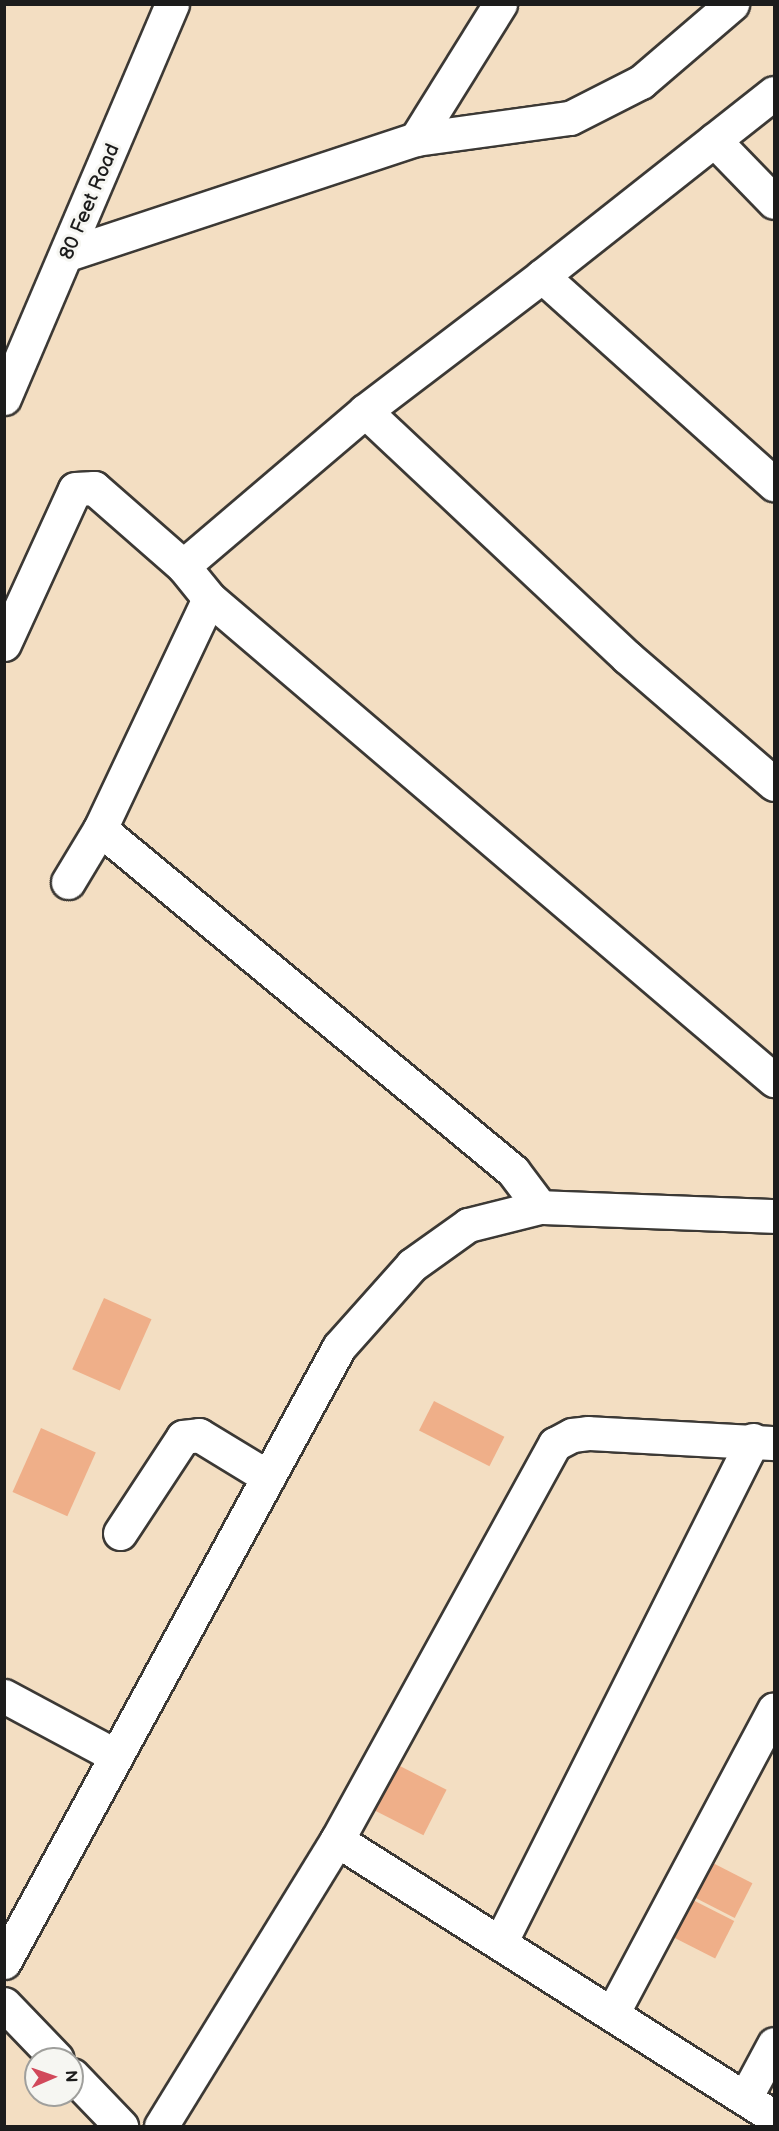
<!DOCTYPE html>
<html>
<head>
<meta charset="utf-8">
<style>
  body { margin:0 }
  #map { position:relative; width:779px; height:2131px; overflow:hidden; background:#f3dec2; font-family:"Balsamiq Sans",sans-serif }
  div>[style] { position:absolute }
  [style*='--x'] { left:calc(var(--x)*1px); top:calc(var(--y)*1px); width:calc(var(--w)*1px); rotate:calc(var(--a)*1deg) }
  .building>* { inset:0; background:#efaf89; transform-origin:0 0 }
  .roads { filter:drop-shadow(2px 0 #3c3935) drop-shadow(-2px 0 #3c3935) drop-shadow(0 2px #3c3935) drop-shadow(0 -2px #3c3935) }
  .minor>* { height:33px; margin:-16.5px; padding:0 16.5px; transform-origin:16.5px; border-radius:16.5px; background:#fff }
  span { translate:-50% -50%; white-space:nowrap; text-align:center; line-height:1.15; -webkit-text-stroke:6px #f6f6f2; paint-order:stroke }
  .street-label { font-size:20px; color:#1c1c1c }
  .frame { position:absolute; inset:0; border:6px solid #1c1c1c; pointer-events:none }
  .north { position:absolute; left:24px; top:2047px; width:60px; height:60px; box-sizing:border-box; background:#f6f6f2; border:2px solid #9f9f9c; border-radius:50%; rotate:88deg; font-size:16px; font-weight:700; line-height:24px; text-align:center; color:#1c1c1c }
  .north::after { content:''; display:block; margin:auto; width:21px; height:27px; background:#d1495b; clip-path:polygon(50% 0,100% 100%,50% 72%,0 100%) }
</style>
</head>
<body>
<div id="map">
  <div class="building">
    <i style="left:104px;top:1298px;width:52px;height:78px;rotate:24deg"></i>
    <i style="left:434px;top:1401px;width:79px;height:33px;rotate:27deg"></i>
    <i style="left:41px;top:1428px;width:60px;height:70px;rotate:24deg"></i>
    <i style="left:394px;top:1763px;width:59px;height:51px;rotate:27deg"></i>
    <i style="left:707px;top:1860px;width:51px;height:39px;rotate:27deg"></i>
    <i style="left:687px;top:1897px;width:53px;height:42px;rotate:27deg"></i>
  </div>
  <div class="roads">
    <div class="minor">
      <i style="--x:416;--y:139;--w:159;--a:-58.1"></i>
      <i style="--x:714;--y:140;--w:86;--a:45.9"></i>
      <i style="--x:68;--y:254;--w:367;--a:-18.3"></i>
      <i style="--x:416;--y:139;--w:155;--a:-7.8"></i>
      <i style="--x:570;--y:118;--w:80;--a:-26.9"></i>
      <i style="--x:641;--y:82;--w:120;--a:-40.6"></i>
      <i style="--x:542;--y:276;--w:312;--a:41.9"></i>
      <i style="--x:4;--y:398;--w:428;--a:-66.9"></i>
      <i style="--x:365;--y:411;--w:359;--a:43.2"></i>
      <i style="--x:627;--y:657;--w:194;--a:40.8"></i>
      <i style="--x:209;--y:598;--w:743;--a:40.47"></i>
      <i style="--x:4;--y:644;--w:170;--a:-65.4"></i>
      <i style="--x:75;--y:489;--w:19;--a:-3"></i>
      <i style="--x:94;--y:488;--w:118;--a:41.2"></i>
      <i style="--x:68;--y:882;--w:62;--a:-58.9"></i>
      <i style="--x:540;--y:1207;--w:234;--a:2.2"></i>
      <i style="--x:120;--y:1533;--w:115;--a:-56.7"></i>
      <i style="--x:183;--y:1437;--w:16;--a:-7"></i>
      <i style="--x:199;--y:1435;--w:81;--a:31.3"></i>
      <i style="--x:4;--y:1696;--w:127;--a:28.2"></i>
      <i style="--x:337;--y:1840;--w:517;--a:32.37"></i>
      <i style="--x:500;--y:1943;--w:563;--a:-63.3"></i>
      <i style="--x:4;--y:1962;--w:700;--a:-61.42"></i>
      <i style="--x:339;--y:1347;--w:110;--a:-48.3"></i>
      <i style="--x:412;--y:1265;--w:69;--a:-35.5"></i>
      <i style="--x:468;--y:1225;--w:74;--a:-14"></i>
      <i style="--x:540;--y:1207;--w:45;--a:-126.9"></i>
      <i style="--x:513;--y:1171;--w:536;--a:-140.37"></i>
      <i style="--x:100;--y:829;--w:255;--a:-64.7"></i>
      <i style="--x:209;--y:598;--w:41;--a:-129.1"></i>
      <i style="--x:183;--y:566;--w:239;--a:-40.4"></i>
      <i style="--x:365;--y:411;--w:223;--a:-37.3"></i>
      <i style="--x:542;--y:276;--w:295;--a:-38.3"></i>
      <i style="--x:4;--y:2004;--w:76;--a:46.1"></i>
      <i style="--x:612;--y:2014;--w:345;--a:-62"></i>
      <i style="--x:72;--y:2075;--w:71;--a:46.1"></i>
      <i style="--x:745;--y:2098;--w:61;--a:-61.8"></i>
      <i style="--x:161;--y:2126;--w:336;--a:-58.4"></i>
      <i style="--x:337;--y:1840;--w:452;--a:-61.2"></i>
      <i style="--x:555;--y:1444;--w:19;--a:-28"></i>
      <i style="--x:572;--y:1435;--w:16;--a:-7"></i>
      <i style="--x:588;--y:1433;--w:186;--a:3.1"></i>
    </div>
  </div>
  <div class="street-label">
    <span style="left:90px;top:202px;rotate:-67deg">80 Feet Road</span>
  </div>
  <div class="frame"></div>
  <div class="north">N</div>
</div>
</body>
</html>
